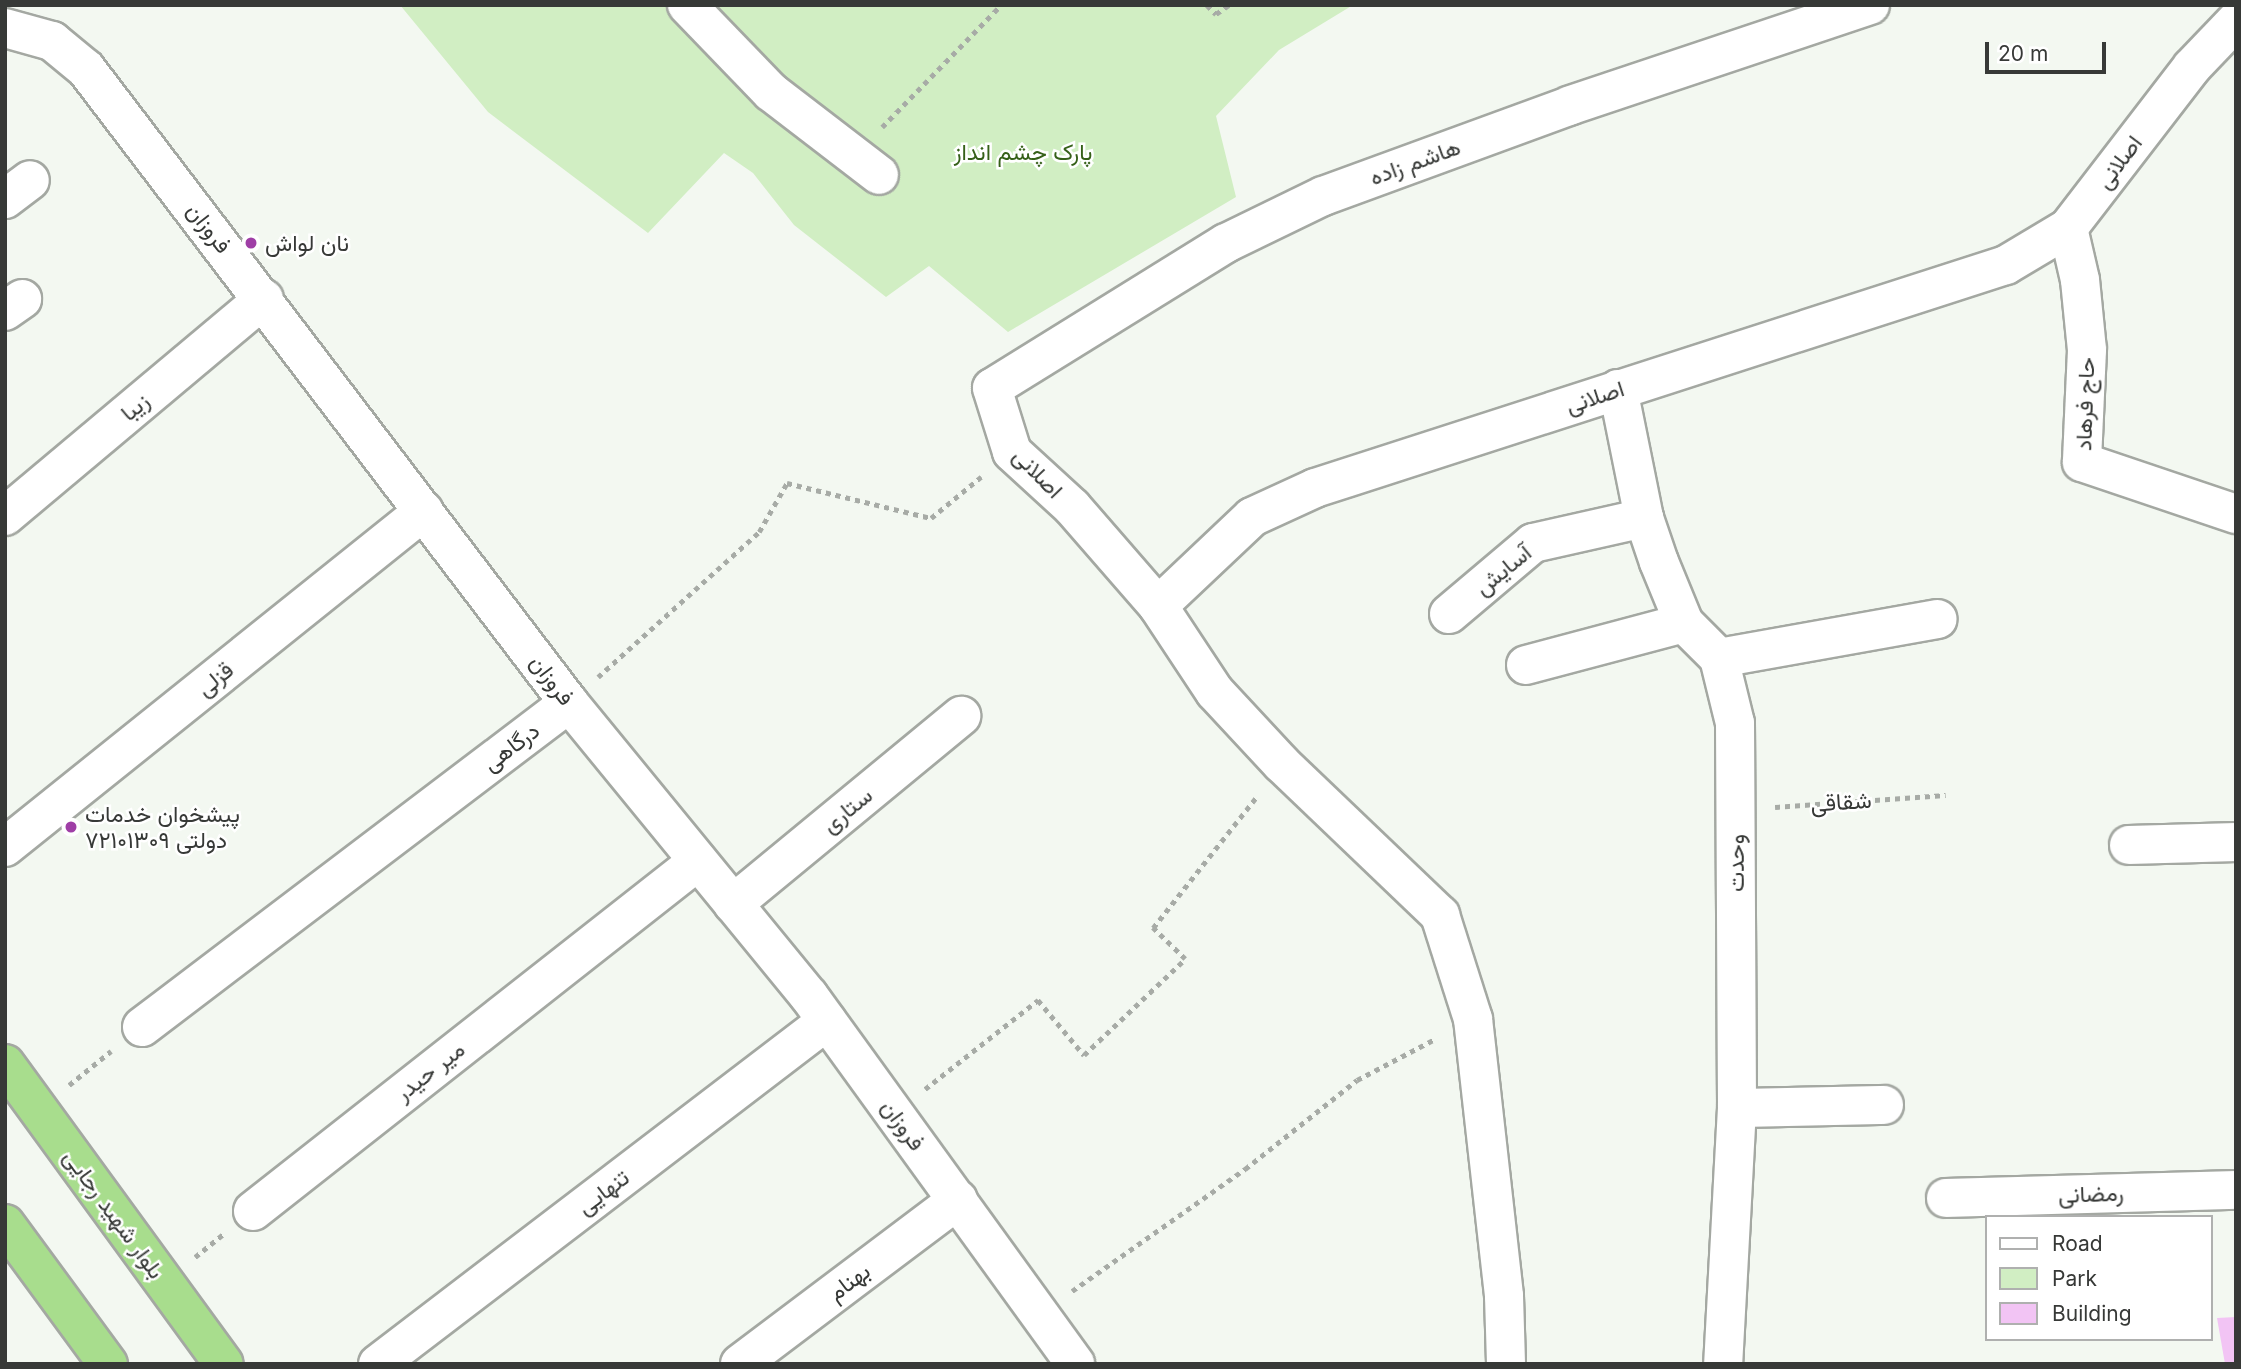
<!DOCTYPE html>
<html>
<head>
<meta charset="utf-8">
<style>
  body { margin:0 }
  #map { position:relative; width:2241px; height:1369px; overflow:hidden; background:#f3f8f1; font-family:Inter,Vazirmatn,sans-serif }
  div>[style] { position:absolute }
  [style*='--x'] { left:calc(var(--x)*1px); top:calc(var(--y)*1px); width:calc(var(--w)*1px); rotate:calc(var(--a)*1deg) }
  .green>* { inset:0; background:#d1eec3 }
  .building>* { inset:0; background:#f2c4f4 }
  .path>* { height:4.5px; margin-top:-2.25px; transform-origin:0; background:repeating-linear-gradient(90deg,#a7aba6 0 5px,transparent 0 10px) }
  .roads { filter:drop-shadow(2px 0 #a4a8a2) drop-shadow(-2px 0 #a4a8a2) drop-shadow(0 2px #a4a8a2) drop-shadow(0 -2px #a4a8a2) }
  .minor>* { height:38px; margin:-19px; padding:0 19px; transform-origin:19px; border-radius:19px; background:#fff }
  .highway>* { height:38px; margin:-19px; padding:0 19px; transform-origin:19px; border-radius:19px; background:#a8dd8d }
  .dots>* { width:19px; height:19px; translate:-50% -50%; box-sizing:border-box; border:4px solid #fff; border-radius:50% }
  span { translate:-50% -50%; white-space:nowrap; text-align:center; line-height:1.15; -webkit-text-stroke:5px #fff; paint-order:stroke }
  .park-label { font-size:23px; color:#356018 }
  .street-label { font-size:23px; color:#373937 }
  .poi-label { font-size:23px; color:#373937 }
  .left { translate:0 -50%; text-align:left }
  .frame { position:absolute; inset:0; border:7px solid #373937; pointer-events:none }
  .legend { position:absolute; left:1985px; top:1215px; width:228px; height:126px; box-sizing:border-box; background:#fff; border:2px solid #afb0af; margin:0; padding:9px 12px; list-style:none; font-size:21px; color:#373937 }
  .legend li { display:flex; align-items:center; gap:14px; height:35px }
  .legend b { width:35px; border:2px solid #afb0af }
  .scale { position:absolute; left:1985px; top:42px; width:121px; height:32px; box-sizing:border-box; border:4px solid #373937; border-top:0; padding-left:9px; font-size:21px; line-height:24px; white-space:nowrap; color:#373937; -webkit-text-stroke:5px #fff; paint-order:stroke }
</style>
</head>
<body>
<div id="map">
  <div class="green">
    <i style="clip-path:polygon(400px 5px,1353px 5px,1279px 50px,1216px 116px,1236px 197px,1008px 332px,929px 266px,886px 297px,794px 225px,753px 173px,724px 153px,648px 233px,488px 112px)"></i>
  </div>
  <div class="building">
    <i style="clip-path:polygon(2236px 1317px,2236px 1364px,2225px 1364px,2217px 1318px)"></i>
  </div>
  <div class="path">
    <i style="--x:1207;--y:5;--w:13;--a:45"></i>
    <i style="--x:1216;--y:14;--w:16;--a:-35"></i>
    <i style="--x:882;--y:127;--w:170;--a:-45.7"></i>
    <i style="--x:598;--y:677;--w:217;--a:-42"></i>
    <i style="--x:759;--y:532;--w:56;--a:-60.3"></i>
    <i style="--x:787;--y:483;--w:148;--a:13.7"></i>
    <i style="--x:931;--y:518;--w:65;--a:-39.4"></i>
    <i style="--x:1775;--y:807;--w:171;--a:-4"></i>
    <i style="--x:69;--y:1085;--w:54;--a:-39"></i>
    <i style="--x:925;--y:1089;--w:144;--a:-38.2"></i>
    <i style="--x:1038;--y:1000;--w:72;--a:50.1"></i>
    <i style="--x:1084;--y:1055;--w:139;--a:-43.5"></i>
    <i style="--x:1185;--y:959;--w:45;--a:-135.9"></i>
    <i style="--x:1153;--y:928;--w:169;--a:-51.7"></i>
    <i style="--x:195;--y:1257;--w:36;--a:-39"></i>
    <i style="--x:1072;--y:1291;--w:212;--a:-35.2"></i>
    <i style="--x:1245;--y:1169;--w:143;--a:-38.5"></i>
    <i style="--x:1357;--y:1080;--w:88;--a:-27.7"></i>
  </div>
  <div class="roads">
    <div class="minor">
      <i style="--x:687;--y:5;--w:121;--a:46"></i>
      <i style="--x:771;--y:92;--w:136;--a:37.5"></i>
      <i style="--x:1870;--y:5;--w:317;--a:161.5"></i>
      <i style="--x:1569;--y:106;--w:262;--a:159.9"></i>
      <i style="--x:1323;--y:196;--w:108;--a:154.1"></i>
      <i style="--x:1226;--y:243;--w:275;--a:148.2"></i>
      <i style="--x:992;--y:388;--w:67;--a:72.6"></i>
      <i style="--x:1012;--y:452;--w:81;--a:42.5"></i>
      <i style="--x:1072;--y:507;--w:131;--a:49"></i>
      <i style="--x:1158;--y:606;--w:129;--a:-43.4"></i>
      <i style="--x:1252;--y:517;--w:69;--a:-24.7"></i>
      <i style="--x:1315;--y:488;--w:726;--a:-17.89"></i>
      <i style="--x:2006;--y:265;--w:72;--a:-30.8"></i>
      <i style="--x:2068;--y:228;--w:203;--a:-52.4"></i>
      <i style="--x:2192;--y:67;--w:64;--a:-46.3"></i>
      <i style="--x:5;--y:28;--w:49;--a:15.5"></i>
      <i style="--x:52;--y:41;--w:44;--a:39.5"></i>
      <i style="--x:86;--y:69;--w:797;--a:52.7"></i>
      <i style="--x:569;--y:703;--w:379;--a:50.7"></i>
      <i style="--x:809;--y:996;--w:454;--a:54.1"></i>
      <i style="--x:5;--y:199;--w:31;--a:-37"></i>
      <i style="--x:2068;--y:228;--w:53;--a:77"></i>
      <i style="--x:2080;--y:280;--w:70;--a:84.3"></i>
      <i style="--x:2087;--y:350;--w:112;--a:92.6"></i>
      <i style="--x:2082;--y:462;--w:163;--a:18.7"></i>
      <i style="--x:5;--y:311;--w:21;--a:-35"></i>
      <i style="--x:1618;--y:389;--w:132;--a:78.6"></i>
      <i style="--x:1644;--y:518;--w:46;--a:71.2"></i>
      <i style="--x:1659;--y:562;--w:66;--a:67.7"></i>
      <i style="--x:1684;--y:623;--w:49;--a:45"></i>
      <i style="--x:1719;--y:658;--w:67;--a:76.2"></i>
      <i style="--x:1735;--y:723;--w:385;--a:89.7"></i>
      <i style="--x:1737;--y:1108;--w:256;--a:93.1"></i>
      <i style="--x:5;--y:516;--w:338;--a:-40"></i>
      <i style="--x:1158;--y:606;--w:103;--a:56.5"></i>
      <i style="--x:1215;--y:692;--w:98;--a:47.1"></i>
      <i style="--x:1282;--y:764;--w:219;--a:43.7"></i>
      <i style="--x:1440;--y:915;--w:109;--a:72.4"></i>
      <i style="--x:1473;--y:1019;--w:279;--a:83.6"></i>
      <i style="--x:1504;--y:1296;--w:68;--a:88.3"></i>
      <i style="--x:1449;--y:614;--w:110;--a:-40.2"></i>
      <i style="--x:1533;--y:543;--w:114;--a:-12.7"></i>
      <i style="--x:1719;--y:658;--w:222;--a:-10.1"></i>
      <i style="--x:1526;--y:665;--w:163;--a:-14.9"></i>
      <i style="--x:2129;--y:845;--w:107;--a:-1.6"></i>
      <i style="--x:5;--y:847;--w:537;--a:-38.73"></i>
      <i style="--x:733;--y:904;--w:296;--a:-39.5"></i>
      <i style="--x:142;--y:1027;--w:536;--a:-37.19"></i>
      <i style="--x:1737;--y:1108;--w:147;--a:-1.2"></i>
      <i style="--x:1946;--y:1198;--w:290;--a:-1.6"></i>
      <i style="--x:253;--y:1211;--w:566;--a:-38.19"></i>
      <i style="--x:378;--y:1364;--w:565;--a:-37.38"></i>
      <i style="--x:740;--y:1364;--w:273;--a:-37"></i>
    </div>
    <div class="highway">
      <i style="--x:5;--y:1064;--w:371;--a:53.9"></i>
      <i style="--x:5;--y:1224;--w:174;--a:53.7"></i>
    </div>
  </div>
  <div class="dots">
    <i style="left:251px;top:243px;background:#9f3ea6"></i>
    <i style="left:71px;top:827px;background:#9f3ea6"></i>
  </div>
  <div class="park-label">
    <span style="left:1023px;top:152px">پارک چشم انداز</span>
  </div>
  <div class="street-label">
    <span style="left:1415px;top:162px;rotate:-20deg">هاشم زاده</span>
    <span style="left:2119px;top:162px;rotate:-53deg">اصلانی</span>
    <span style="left:209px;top:228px;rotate:52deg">فروزان</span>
    <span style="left:1595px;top:397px;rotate:-18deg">اصلانی</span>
    <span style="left:2085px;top:404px;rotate:-88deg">حاج فرهاد</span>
    <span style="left:135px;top:407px;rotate:-40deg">زیبا</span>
    <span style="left:1038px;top:473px;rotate:46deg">اصلانی</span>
    <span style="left:1503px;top:570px;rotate:-39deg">آسایش</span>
    <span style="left:215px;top:679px;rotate:-39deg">قزلی</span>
    <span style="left:552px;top:680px;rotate:53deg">فروزان</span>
    <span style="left:511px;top:747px;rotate:-37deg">درگاهی</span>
    <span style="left:1841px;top:802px;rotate:-4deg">شقاقی</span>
    <span style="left:847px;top:810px;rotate:-39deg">ستاری</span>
    <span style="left:1736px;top:863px;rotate:-90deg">وحدت</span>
    <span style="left:430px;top:1071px;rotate:-38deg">میر حیدر</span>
    <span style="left:903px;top:1125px;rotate:54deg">فروزان</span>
    <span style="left:603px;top:1192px;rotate:-37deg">تنهایی</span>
    <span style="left:2091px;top:1194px;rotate:-2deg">رمضانی</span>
    <span style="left:114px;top:1214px;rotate:54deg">بلوار شهید رجایی</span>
    <span style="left:849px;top:1282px;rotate:-37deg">بهنام</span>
  </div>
  <div class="poi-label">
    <span class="left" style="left:265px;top:243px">نان لواش</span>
    <span class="left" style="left:85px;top:827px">پیشخوان خدمات<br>دولتی ۷۲۱۰۱۳۰۹</span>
  </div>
  <div class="frame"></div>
  <ul class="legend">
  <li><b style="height:9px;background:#fff"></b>Road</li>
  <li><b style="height:19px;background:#d1eec3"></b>Park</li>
  <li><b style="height:19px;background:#f2c4f4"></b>Building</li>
  </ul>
  <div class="scale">20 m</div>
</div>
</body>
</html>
